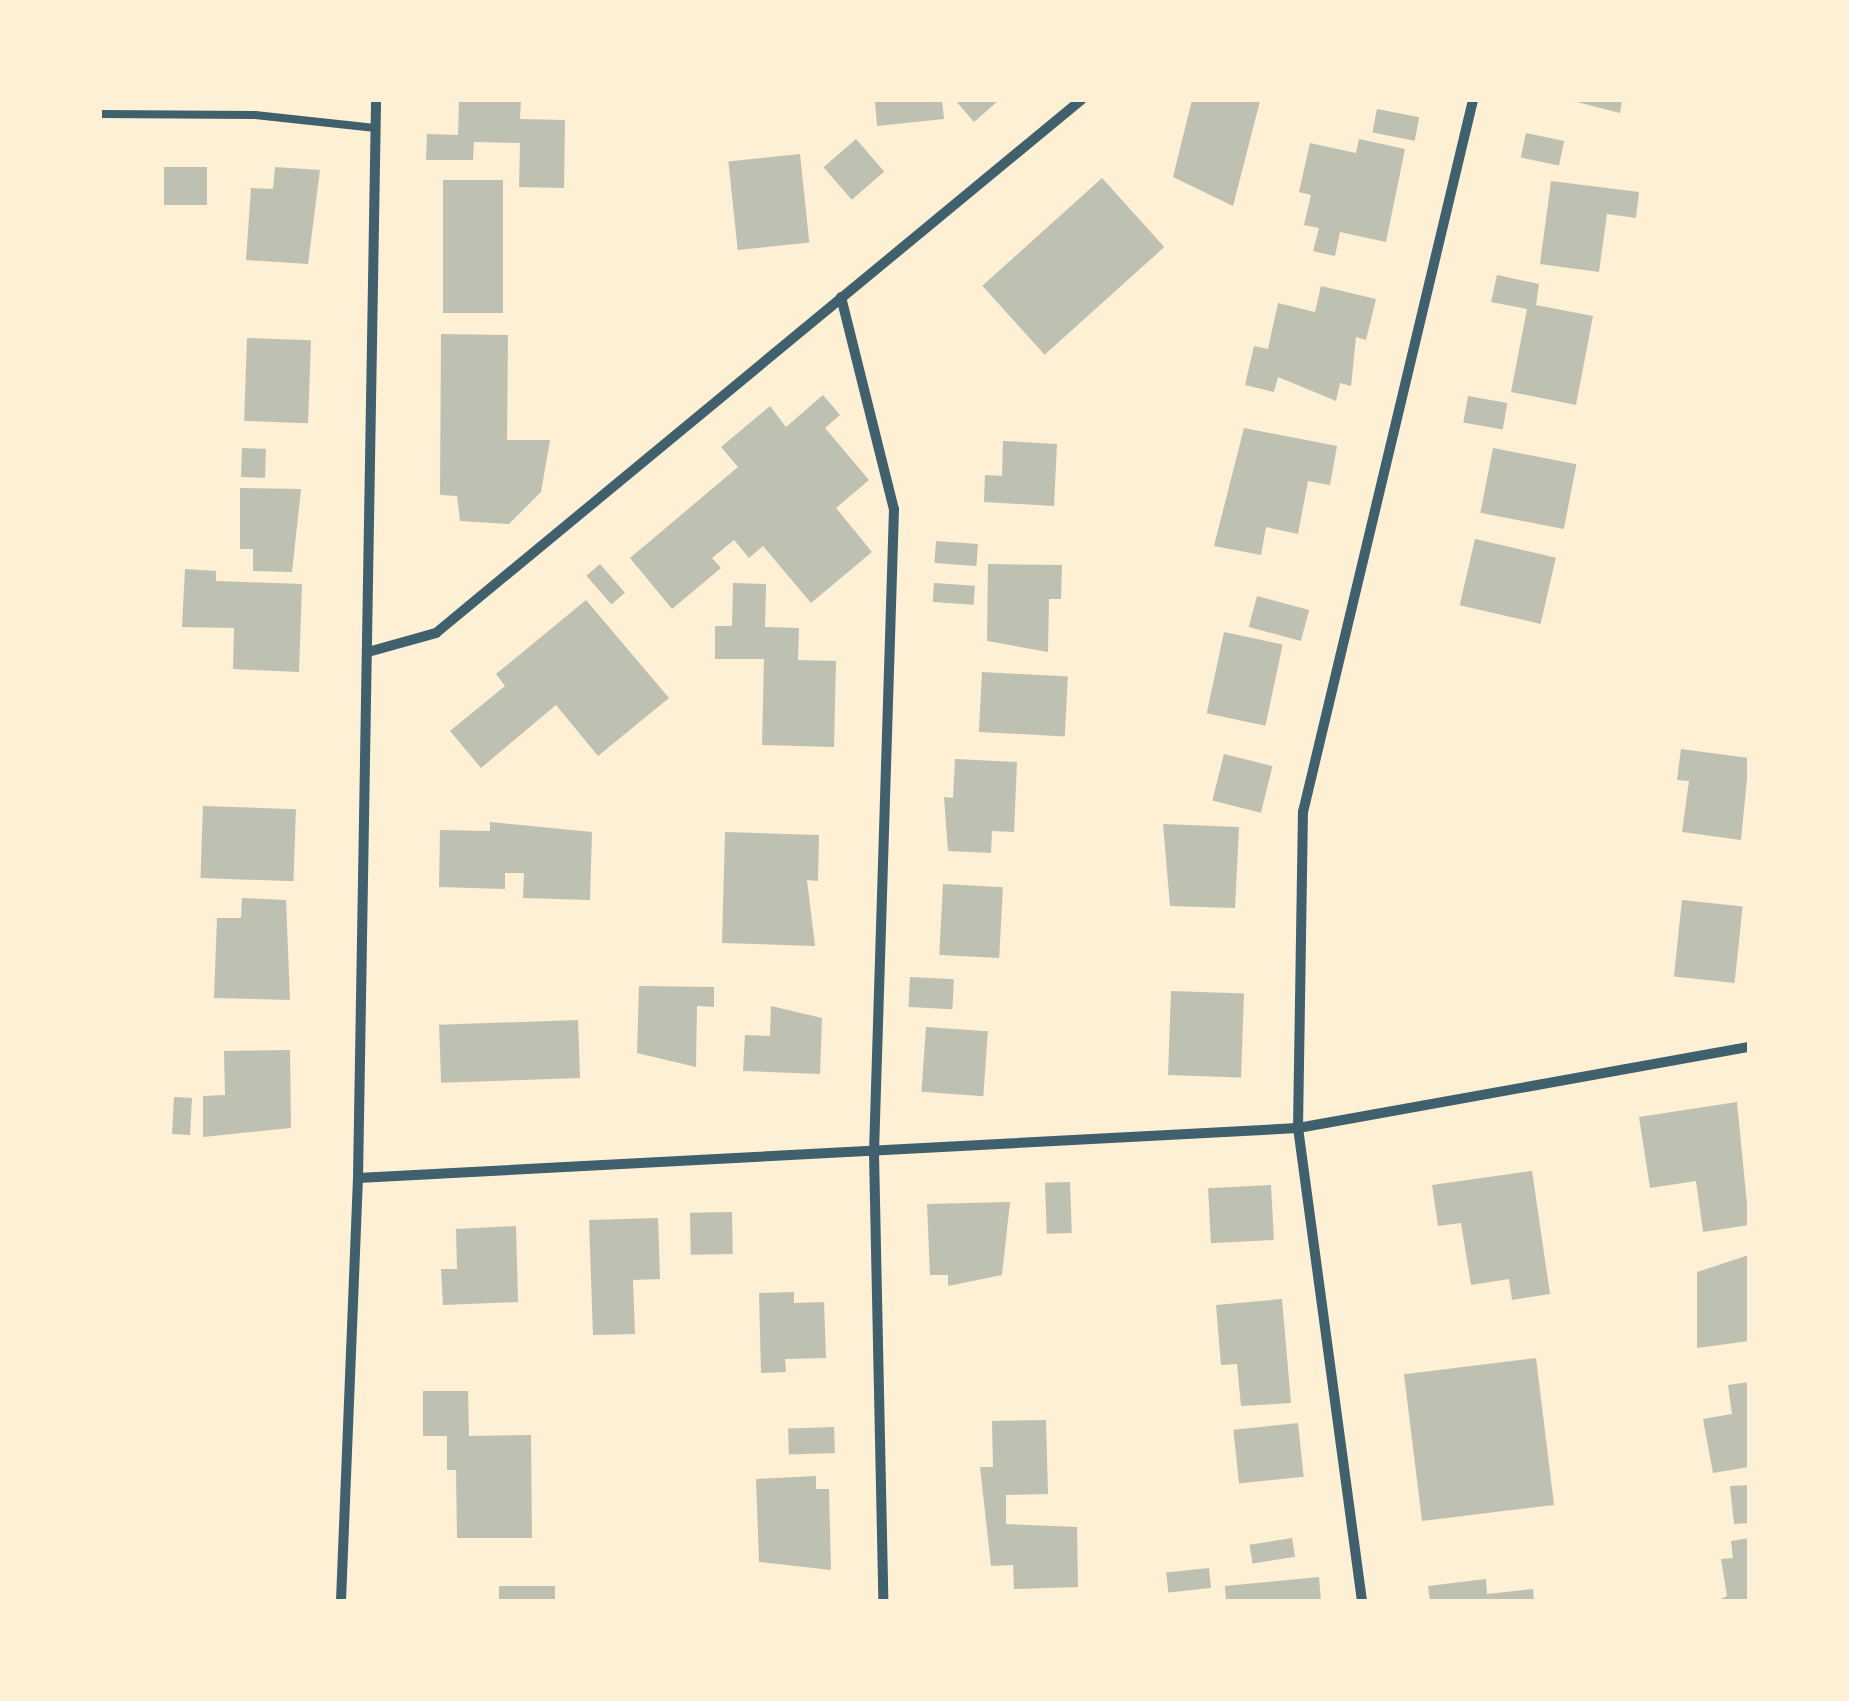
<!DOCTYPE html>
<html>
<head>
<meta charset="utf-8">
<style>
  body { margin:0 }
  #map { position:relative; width:1849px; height:1701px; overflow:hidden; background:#fdf0d5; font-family:"DejaVu Sans",sans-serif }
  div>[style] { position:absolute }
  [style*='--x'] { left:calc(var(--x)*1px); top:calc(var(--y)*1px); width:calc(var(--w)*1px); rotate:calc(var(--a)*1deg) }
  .building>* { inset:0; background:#bec0b2; transform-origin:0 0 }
  .service>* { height:8px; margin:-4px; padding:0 4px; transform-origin:4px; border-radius:4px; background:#3f606c }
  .minor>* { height:10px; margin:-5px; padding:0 5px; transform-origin:5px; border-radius:5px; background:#3f606c }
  span { translate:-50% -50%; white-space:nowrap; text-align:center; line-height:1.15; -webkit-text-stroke:8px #fdf0d5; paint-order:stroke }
  .frame { position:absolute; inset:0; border:102px solid #fdf0d5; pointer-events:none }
</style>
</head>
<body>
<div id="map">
  <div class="building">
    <i style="clip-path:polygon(459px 100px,521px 100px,520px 119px,565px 120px,564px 188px,519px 187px,520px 143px,474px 142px,473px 160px,426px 160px,427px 134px,458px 135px)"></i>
    <i style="clip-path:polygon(875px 100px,942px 100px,944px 119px,877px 126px)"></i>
    <i style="clip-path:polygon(955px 100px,999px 100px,974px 122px)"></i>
    <i style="clip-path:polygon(1192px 100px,1260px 101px,1233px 206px,1173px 177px)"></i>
    <i style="clip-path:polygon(1569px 100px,1622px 100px,1620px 113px)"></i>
    <i style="left:1377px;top:109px;width:43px;height:24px;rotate:11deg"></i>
    <i style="left:1526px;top:133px;width:39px;height:25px;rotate:12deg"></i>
    <i style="left:856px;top:139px;width:43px;height:43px;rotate:49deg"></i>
    <i style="clip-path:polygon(1359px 139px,1405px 149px,1386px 242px,1340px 232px,1335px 256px,1313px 251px,1319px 228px,1304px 225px,1311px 195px,1299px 192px,1310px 143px,1356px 153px)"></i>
    <i style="left:800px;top:154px;width:89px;height:72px;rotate:84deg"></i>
    <i style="left:164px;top:167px;width:43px;height:38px"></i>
    <i style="clip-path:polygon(275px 167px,320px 170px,308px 264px,246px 260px,251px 188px,273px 189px)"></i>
    <i style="left:1102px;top:178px;width:93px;height:161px;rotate:48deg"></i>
    <i style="left:443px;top:180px;width:60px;height:133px"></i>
    <i style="clip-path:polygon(1551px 181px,1639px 192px,1636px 218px,1607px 214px,1599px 272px,1540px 264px)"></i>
    <i style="clip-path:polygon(1497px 275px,1539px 284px,1536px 305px,1593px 316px,1576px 405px,1511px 392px,1527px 309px,1491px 302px)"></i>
    <i style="clip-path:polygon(1321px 286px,1376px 299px,1366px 340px,1356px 337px,1351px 386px,1340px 383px,1336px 401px,1278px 377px,1274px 392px,1245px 385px,1254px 346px,1268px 349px,1278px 303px,1315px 312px)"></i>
    <i style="clip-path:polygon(441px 334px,508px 335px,507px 440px,550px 440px,541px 492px,509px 524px,460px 521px,457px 496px,440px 495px)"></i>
    <i style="left:247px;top:338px;width:64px;height:83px;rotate:2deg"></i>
    <i style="clip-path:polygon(823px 395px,840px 415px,825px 428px,869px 480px,836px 508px,872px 552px,811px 603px,763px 546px,749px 558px,734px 540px,712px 558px,721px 568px,672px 609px,630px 558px,738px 467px,721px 447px,770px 406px,786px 427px)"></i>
    <i style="left:1468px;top:396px;width:40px;height:27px;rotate:10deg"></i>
    <i style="clip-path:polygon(1244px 428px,1337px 446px,1330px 485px,1308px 481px,1298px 534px,1266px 527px,1261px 555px,1214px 546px)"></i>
    <i style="clip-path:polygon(1003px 441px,1057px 444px,1054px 506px,984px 502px,985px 475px,1002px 476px)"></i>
    <i style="left:242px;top:448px;width:24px;height:29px;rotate:2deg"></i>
    <i style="left:1493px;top:448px;width:85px;height:66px;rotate:11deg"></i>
    <i style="clip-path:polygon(240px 488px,301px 489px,292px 572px,253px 571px,253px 549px,240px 549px)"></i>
    <i style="left:1475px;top:539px;width:83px;height:68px;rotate:13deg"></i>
    <i style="left:936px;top:541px;width:42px;height:22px;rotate:4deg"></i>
    <i style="left:600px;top:564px;width:38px;height:18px;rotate:49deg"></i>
    <i style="clip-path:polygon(988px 564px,1062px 565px,1061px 599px,1049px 599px,1048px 652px,987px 641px)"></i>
    <i style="clip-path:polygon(185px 569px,216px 571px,216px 581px,302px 584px,299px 672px,233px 669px,234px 628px,182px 627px)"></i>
    <i style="clip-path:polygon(733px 583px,766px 584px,765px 627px,799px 628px,798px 660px,836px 661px,834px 747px,762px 745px,764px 659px,715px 659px,715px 626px,732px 626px)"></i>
    <i style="left:934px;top:583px;width:41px;height:19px;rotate:4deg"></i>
    <i style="left:1257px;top:596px;width:54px;height:32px;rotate:15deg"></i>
    <i style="clip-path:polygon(586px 600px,669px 698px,598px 756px,556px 705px,481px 768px,450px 731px,505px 686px,496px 674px)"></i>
    <i style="left:1224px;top:632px;width:60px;height:83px;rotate:12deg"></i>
    <i style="left:982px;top:672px;width:86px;height:60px;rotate:3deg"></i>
    <i style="clip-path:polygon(1681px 749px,1749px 758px,1741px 840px,1682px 832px,1689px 781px,1677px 780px)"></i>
    <i style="left:1224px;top:754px;width:50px;height:48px;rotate:14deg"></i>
    <i style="clip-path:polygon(955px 759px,1017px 762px,1014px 832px,992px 831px,991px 853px,948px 851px,944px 797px,953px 798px)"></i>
    <i style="left:203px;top:806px;width:93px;height:72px;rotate:2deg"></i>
    <i style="clip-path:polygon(490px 822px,592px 832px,590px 900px,523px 898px,524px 873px,505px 873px,505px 889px,439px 887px,440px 830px,490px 831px)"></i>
    <i style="clip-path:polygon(1163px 824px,1239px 827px,1235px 908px,1170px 906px)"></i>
    <i style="clip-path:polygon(725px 832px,819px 835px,818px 881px,807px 880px,815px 946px,722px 943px)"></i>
    <i style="left:943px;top:884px;width:60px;height:71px;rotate:3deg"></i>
    <i style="clip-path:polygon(242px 898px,286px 900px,290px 1000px,214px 998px,217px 918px,241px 918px)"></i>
    <i style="left:1682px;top:900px;width:61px;height:77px;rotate:6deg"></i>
    <i style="left:910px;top:977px;width:44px;height:30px;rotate:3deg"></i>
    <i style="clip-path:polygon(639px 986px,714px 987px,714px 1007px,697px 1006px,696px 1067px,637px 1053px)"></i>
    <i style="left:1171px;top:991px;width:73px;height:84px;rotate:2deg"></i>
    <i style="clip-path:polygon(771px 1006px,822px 1018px,820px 1074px,743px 1071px,745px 1035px,770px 1036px)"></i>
    <i style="left:578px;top:1020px;width:58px;height:139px;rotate:88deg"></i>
    <i style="left:926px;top:1027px;width:62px;height:65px;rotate:4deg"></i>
    <i style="clip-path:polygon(290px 1050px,291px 1128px,203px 1137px,203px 1096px,225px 1095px,224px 1051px)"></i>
    <i style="left:174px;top:1097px;width:18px;height:37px;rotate:3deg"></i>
    <i style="clip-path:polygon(1737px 1102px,1749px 1225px,1703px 1232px,1696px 1181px,1650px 1188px,1639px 1117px)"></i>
    <i style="clip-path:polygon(1532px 1171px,1550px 1294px,1512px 1300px,1509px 1279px,1471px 1285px,1461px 1223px,1438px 1226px,1432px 1185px)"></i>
    <i style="left:1070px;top:1182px;width:51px;height:25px;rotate:88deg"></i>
    <i style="left:1271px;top:1185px;width:55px;height:63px;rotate:87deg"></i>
    <i style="clip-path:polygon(1010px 1202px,1002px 1275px,948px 1286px,948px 1275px,930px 1275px,927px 1204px)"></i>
    <i style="left:732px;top:1212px;width:42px;height:42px;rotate:89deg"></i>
    <i style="clip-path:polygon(658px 1218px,660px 1279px,633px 1280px,635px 1334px,593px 1335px,589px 1220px)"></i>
    <i style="clip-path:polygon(516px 1226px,518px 1302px,443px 1305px,441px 1269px,457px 1269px,456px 1229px)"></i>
    <i style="clip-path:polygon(1749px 1255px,1749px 1341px,1697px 1348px,1697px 1272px)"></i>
    <i style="clip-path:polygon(794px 1292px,794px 1303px,824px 1302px,826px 1358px,785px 1359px,786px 1372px,761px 1373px,759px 1293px)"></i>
    <i style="clip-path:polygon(1282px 1299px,1291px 1403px,1241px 1406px,1237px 1364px,1221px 1365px,1216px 1305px)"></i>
    <i style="left:1536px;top:1358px;width:148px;height:133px;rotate:83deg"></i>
    <i style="clip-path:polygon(1749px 1382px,1749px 1467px,1713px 1473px,1703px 1419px,1732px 1414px,1728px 1385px)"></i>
    <i style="clip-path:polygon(423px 1391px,468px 1391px,469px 1436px,531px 1435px,532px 1538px,457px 1538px,456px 1470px,447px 1470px,447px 1436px,423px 1436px)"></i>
    <i style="clip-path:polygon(1046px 1420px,1048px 1494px,1006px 1495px,1006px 1524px,1077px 1527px,1078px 1587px,1014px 1589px,1013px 1565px,991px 1566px,980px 1467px,993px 1467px,992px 1421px)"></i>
    <i style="left:1298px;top:1423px;width:54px;height:65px;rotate:84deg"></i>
    <i style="left:834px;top:1427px;width:26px;height:46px;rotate:88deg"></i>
    <i style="clip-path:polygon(816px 1476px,816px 1489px,829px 1489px,831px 1570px,759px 1562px,756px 1479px)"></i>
    <i style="clip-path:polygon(1749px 1485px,1749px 1523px,1734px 1524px,1730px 1486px)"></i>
    <i style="left:1292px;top:1538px;width:19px;height:43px;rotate:81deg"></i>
    <i style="clip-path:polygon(1749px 1538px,1749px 1601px,1716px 1601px,1727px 1596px,1721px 1559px,1733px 1558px,1731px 1541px)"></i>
    <i style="left:1209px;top:1568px;width:20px;height:43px;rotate:84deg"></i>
    <i style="clip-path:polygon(1319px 1577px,1321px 1601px,1226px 1601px,1225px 1586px)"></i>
    <i style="clip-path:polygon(1486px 1579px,1487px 1594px,1533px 1589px,1534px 1601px,1430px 1601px,1428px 1586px)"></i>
    <i style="left:499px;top:1586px;width:56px;height:15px"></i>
  </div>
  <div class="service">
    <i style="--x:100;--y:114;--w:155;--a:0.4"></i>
    <i style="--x:255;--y:115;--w:121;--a:6.2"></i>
  </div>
  <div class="minor">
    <i style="--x:841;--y:297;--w:219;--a:76"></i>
    <i style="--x:894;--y:509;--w:644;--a:91.78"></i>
    <i style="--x:874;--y:1153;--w:448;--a:88.8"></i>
    <i style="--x:368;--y:652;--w:71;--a:-15.6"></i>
    <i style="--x:436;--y:633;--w:837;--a:-39.57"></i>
    <i style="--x:358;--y:1178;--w:941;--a:-3.04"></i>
    <i style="--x:1298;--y:1128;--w:458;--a:-10.2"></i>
    <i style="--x:341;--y:1601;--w:423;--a:-87.7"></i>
    <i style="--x:358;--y:1178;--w:1078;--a:-89.04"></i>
    <i style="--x:1362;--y:1601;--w:477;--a:-97.7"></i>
    <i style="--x:1298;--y:1128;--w:316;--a:-89.1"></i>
    <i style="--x:1303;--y:812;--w:732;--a:-76.57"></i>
  </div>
  <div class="frame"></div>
</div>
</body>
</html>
